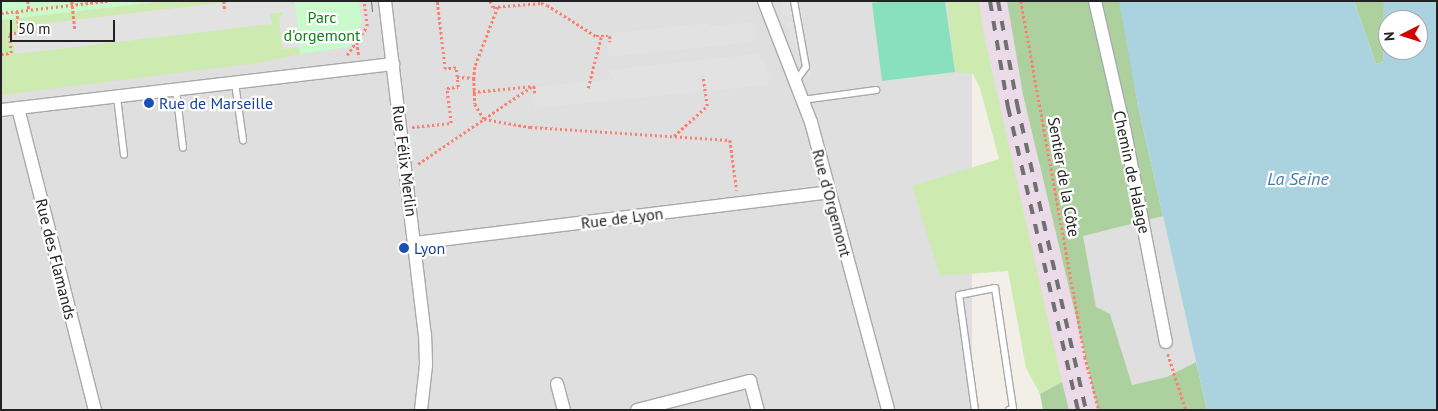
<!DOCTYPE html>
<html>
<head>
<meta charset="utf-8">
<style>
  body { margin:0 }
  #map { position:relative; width:1438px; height:411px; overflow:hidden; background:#f2efe9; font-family:"PT Sans",sans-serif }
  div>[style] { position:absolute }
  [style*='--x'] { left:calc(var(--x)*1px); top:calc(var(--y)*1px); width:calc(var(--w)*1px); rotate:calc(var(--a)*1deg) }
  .residential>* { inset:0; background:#e0dfdf; transform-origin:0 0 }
  .industrial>* { inset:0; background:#ebdbe8 }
  .grass>* { inset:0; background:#cdebb0 }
  .forest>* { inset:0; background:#add19e }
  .park>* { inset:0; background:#c8facc }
  .pitch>* { inset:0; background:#88e0be }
  .parking>* { inset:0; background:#e2e2e2 }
  .water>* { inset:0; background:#aad3df }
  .path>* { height:2.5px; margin-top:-1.25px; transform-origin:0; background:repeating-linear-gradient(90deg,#fa8072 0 2.5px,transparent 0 5px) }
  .roads { filter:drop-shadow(1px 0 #a9a9a9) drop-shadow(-1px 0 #a9a9a9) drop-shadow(0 1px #a9a9a9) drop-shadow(0 -1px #a9a9a9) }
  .service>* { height:6px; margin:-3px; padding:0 3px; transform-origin:3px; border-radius:3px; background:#fff }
  .minor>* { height:12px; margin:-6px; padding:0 6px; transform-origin:6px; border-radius:6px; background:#fff }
  .tram>* { height:1px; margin:-0.5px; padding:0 0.5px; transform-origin:0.5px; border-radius:0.5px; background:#707070 }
  .rail>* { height:4px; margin-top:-2px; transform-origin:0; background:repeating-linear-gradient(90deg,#707070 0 10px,transparent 0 20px) }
  .dots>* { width:14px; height:14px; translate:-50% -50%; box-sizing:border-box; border:2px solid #fff; border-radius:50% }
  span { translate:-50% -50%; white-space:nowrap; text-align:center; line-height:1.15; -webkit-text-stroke:4.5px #fff; paint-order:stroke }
  .park-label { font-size:16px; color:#0c8416 }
  .transit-label { font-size:16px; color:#164399 }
  .left { translate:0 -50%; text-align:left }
  .street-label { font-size:16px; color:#222 }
  .water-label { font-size:18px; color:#4a7aab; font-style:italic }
  .frame { position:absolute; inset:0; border:2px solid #222; pointer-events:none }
  .north { position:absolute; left:1378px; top:10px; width:50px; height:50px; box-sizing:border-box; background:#fff; border:1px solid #a7a7a7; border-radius:50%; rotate:265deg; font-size:14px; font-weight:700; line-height:20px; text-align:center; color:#222 }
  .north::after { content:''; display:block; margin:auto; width:18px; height:22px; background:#d40000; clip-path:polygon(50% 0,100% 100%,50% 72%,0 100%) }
  .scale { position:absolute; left:10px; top:20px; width:105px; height:22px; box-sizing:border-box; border:2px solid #222; border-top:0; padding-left:6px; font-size:15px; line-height:18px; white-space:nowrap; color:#222; -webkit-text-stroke:4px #fff; paint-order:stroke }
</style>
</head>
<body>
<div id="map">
  <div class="residential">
    <i style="left:1px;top:1px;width:971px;height:409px"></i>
    <i style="clip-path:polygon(1007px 1px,1138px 106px,1207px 410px,1098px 410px)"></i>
  </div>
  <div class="industrial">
    <i style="clip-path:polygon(972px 1px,1007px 1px,1023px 95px,1098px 410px,1057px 410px,999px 159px)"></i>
  </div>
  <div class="grass">
    <i style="clip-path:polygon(165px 1px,294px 1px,300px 54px,258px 63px,1px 95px,1px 20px)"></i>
    <i style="clip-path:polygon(947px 1px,979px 1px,984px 35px,1062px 382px,1040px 394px,1026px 368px,1008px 271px,940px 276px,912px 186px,999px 159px,980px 88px,973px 74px,955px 72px)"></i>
  </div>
  <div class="forest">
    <i style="clip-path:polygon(1007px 1px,1121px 1px,1138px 106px,1163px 216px,1083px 236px,1096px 307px,1110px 314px,1132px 385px,1167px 377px,1196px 362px,1207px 410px,1098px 410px,1023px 95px)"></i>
    <i style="clip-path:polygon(1354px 1px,1384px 1px,1383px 62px,1376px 64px)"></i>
    <i style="clip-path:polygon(1062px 382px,1069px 410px,1043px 410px,1040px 394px)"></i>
  </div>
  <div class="park">
    <i style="clip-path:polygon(1px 1px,165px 1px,1px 20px)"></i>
    <i style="clip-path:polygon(294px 1px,359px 1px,362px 23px,349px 47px,300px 54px)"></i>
  </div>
  <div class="pitch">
    <i style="clip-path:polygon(884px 1px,945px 1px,955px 72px,882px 81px,872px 3px)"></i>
  </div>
  <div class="parking">
    <i style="clip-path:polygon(236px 1px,291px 1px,291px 4px,295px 4px,300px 47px,282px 49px,279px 16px,283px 15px,283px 12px,270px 14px,272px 24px,15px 54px,12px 33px,31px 30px,31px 25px)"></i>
    <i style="clip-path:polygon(781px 1px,800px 1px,811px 76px,806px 76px,786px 23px,793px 21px,793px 18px,783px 15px)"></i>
    <i style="clip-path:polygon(754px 22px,753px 42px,607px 57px,609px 38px,614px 33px,708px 23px,711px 26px)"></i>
    <i style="clip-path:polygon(757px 54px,766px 63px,769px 75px,768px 85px,535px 108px,533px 87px,614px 79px,608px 70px)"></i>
  </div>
  <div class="water">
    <i style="clip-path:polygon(evenodd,1119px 1px,1354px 1px,1376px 64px,1383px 62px,1384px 1px,1437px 1px,1437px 410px,1207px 410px,1138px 106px,1119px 1px,1388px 20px,1418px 20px,1418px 50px,1388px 50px,1388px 20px)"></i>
  </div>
  <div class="path">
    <i style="--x:28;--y:1;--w:9;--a:84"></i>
    <i style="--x:72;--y:1;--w:28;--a:84"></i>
    <i style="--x:224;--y:1;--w:10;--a:84"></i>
    <i style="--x:490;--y:1;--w:7;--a:63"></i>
    <i style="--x:493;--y:7;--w:48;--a:-4.8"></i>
    <i style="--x:541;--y:3;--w:6;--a:18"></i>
    <i style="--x:547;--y:5;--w:58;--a:32.3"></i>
    <i style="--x:596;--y:36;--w:14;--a:0"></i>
    <i style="--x:610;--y:36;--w:6;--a:90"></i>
    <i style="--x:1021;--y:1;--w:362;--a:79.8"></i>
    <i style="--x:1085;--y:357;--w:55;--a:75.2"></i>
    <i style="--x:498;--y:7;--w:64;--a:111"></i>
    <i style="--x:475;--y:67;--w:11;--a:95"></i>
    <i style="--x:474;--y:78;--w:26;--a:88"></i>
    <i style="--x:475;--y:104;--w:17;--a:59"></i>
    <i style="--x:484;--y:119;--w:47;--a:9.9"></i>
    <i style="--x:530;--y:127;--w:200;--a:3.7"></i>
    <i style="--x:730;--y:140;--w:51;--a:82.2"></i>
    <i style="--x:17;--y:11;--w:25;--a:83"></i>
    <i style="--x:1;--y:13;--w:107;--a:-6.5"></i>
    <i style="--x:357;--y:42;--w:15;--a:82"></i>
    <i style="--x:1;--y:54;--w:10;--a:-6"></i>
    <i style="--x:11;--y:53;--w:19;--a:-96"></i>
    <i style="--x:9;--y:34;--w:11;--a:-10"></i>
    <i style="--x:347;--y:55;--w:35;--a:-55"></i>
    <i style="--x:367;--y:26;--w:25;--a:-97"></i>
    <i style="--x:457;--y:77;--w:17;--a:3"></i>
    <i style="--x:588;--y:88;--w:53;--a:-75.7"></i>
    <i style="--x:473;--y:92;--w:61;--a:-5.6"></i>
    <i style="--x:534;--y:86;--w:7;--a:82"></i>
    <i style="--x:412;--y:127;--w:39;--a:-6"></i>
    <i style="--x:451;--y:123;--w:35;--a:-97"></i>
    <i style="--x:447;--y:88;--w:11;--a:-5"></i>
    <i style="--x:458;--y:87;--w:19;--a:-96"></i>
    <i style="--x:456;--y:68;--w:11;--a:175"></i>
    <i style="--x:445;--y:69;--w:68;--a:-96.7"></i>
    <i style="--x:674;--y:136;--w:45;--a:-42.3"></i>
    <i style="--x:707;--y:106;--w:30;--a:-98"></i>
    <i style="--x:418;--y:164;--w:137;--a:-34.3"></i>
    <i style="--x:1168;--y:354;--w:59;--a:72.2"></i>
  </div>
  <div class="roads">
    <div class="service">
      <i style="--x:794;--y:1;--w:67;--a:79.7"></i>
      <i style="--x:806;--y:67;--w:17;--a:126"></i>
      <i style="--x:235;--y:83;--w:58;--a:82"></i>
      <i style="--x:176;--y:90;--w:58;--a:83.1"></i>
      <i style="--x:117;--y:97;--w:58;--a:83.1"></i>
      <i style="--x:802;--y:100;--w:75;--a:-7.7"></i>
      <i style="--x:975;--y:410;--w:116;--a:-97.9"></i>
      <i style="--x:959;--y:295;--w:37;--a:-11"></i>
      <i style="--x:995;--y:288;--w:122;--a:81.5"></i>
      <i style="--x:1013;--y:409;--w:4;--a:166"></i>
    </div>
    <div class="minor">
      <i style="--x:385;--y:1;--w:335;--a:83.2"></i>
      <i style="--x:425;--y:334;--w:31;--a:88"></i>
      <i style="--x:426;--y:365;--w:45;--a:96.3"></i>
      <i style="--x:764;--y:1;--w:130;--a:68.8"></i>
      <i style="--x:811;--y:122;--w:298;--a:75"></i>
      <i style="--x:1095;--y:1;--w:134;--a:77.1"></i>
      <i style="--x:1125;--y:132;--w:214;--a:79"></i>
      <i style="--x:18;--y:108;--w:312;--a:75.7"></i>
      <i style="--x:1;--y:110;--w:395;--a:-6.7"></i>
      <i style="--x:415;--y:243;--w:417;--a:-7"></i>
      <i style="--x:557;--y:384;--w:27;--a:75"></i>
      <i style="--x:637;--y:410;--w:117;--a:-14.4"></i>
      <i style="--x:750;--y:381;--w:30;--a:75"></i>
    </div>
  </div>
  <div class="tram">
    <i style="--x:371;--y:1;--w:10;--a:84"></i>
  </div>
  <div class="rail">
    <i style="--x:990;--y:1;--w:108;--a:80.4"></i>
    <i style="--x:1008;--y:107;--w:311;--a:77"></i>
    <i style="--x:998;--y:1;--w:105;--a:79.5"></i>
    <i style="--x:1017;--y:104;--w:314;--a:77.3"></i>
  </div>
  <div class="dots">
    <i style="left:149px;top:103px;background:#1a4fb4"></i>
    <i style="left:404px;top:248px;background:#1a4fb4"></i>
  </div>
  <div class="park-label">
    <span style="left:322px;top:26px">Parc<br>d'orgemont</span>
  </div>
  <div class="transit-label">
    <span class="left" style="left:159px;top:103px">Rue de Marseille</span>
    <span class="left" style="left:414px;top:248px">Lyon</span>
  </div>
  <div class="street-label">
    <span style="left:405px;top:161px;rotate:83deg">Rue Félix Merlin</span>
    <span style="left:1132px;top:172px;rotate:78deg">Chemin de Halage</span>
    <span style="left:1064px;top:177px;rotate:80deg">Sentier de la Côte</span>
    <span style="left:832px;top:203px;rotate:75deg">Rue d'Orgemont</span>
    <span style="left:622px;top:218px;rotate:-7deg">Rue de Lyon</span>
    <span style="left:56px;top:259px;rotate:76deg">Rue des Flamands</span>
  </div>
  <div class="water-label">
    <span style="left:1298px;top:179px">La Seine</span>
  </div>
  <div class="frame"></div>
  <div class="north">N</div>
  <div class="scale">50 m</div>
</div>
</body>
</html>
